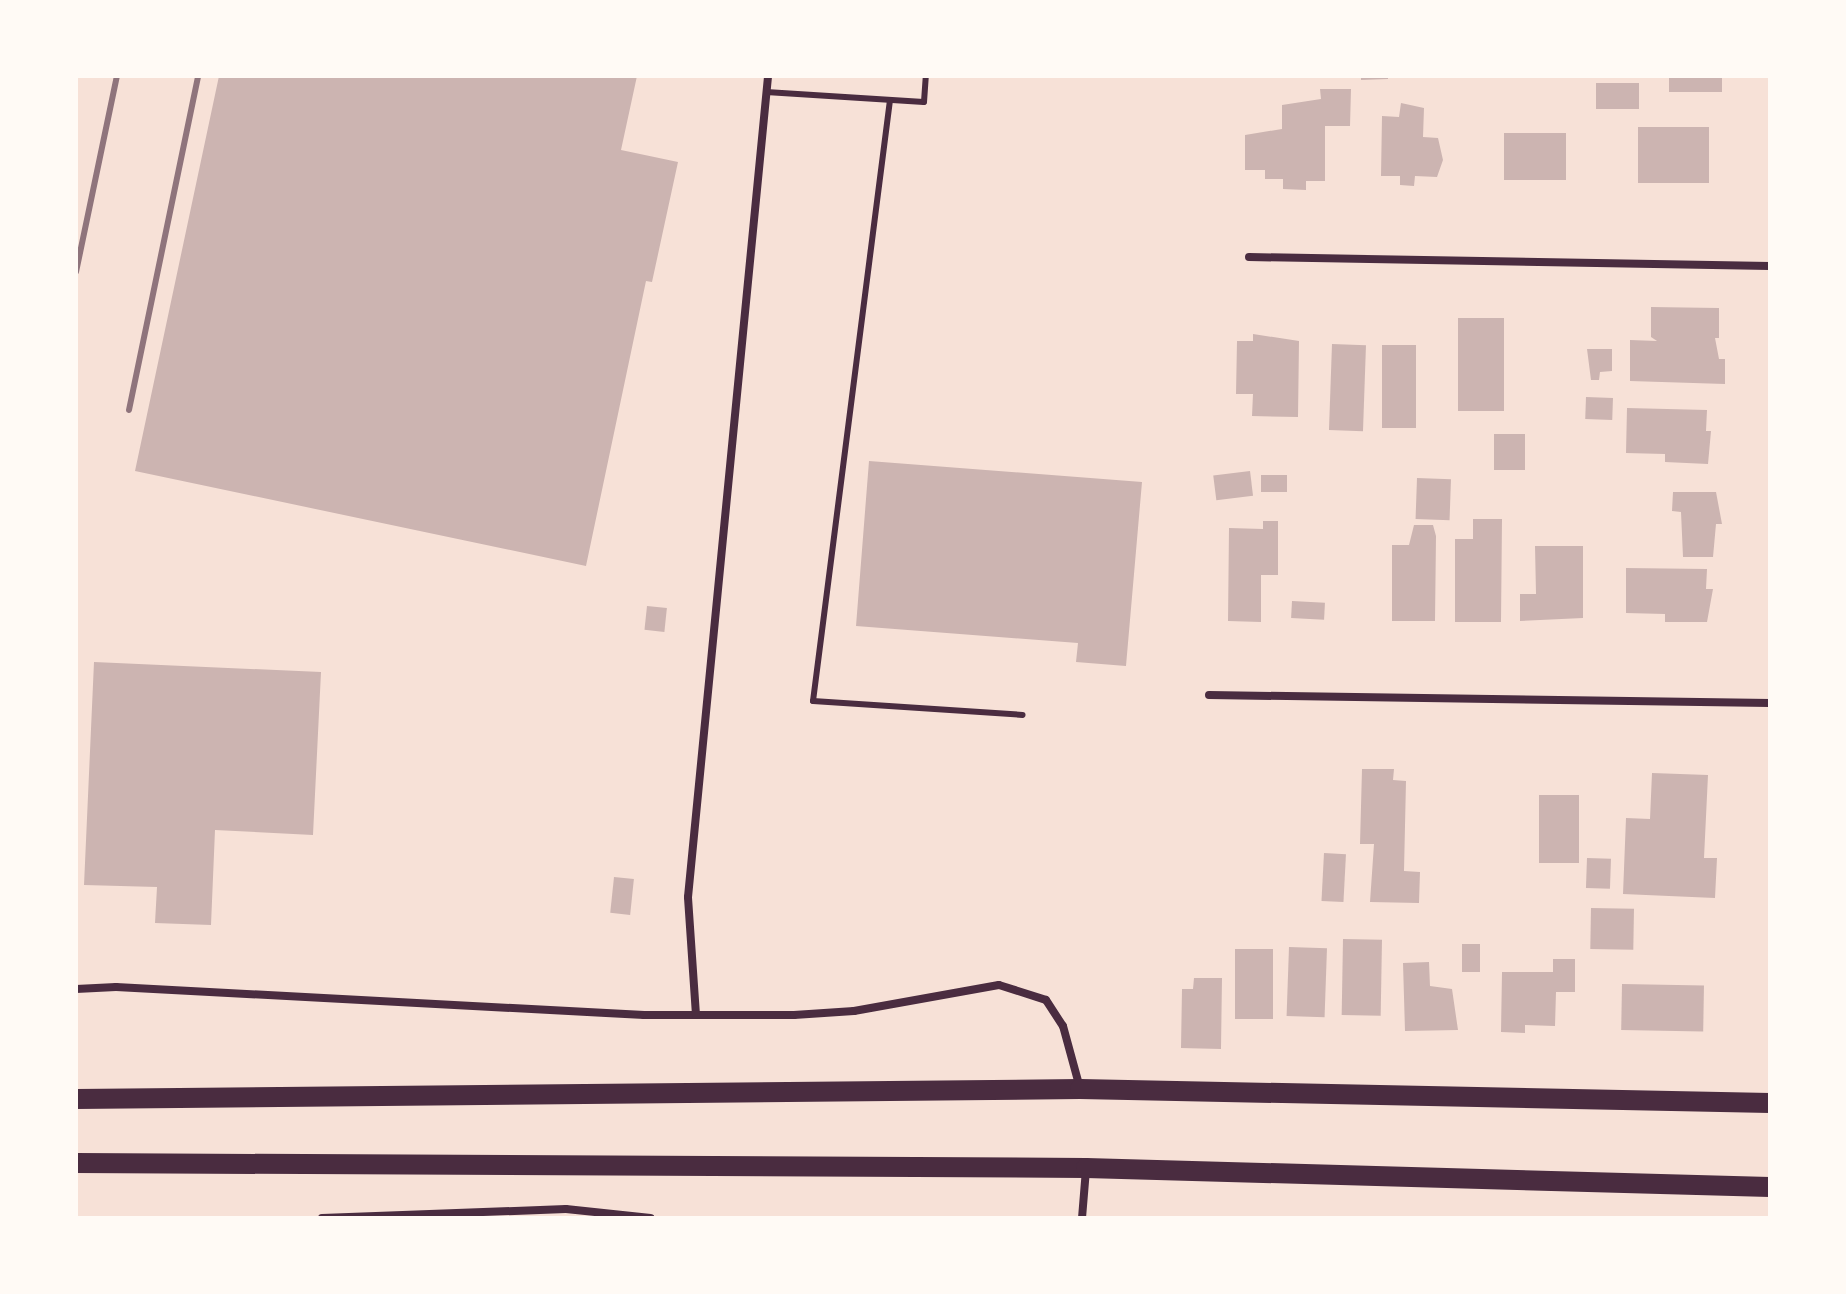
<!DOCTYPE html>
<html>
<head>
<meta charset="utf-8">
<style>
  body { margin:0 }
  #map { position:relative; width:1846px; height:1294px; overflow:hidden; background:#f7e1d7; font-family:"Crimson Pro",serif }
  div>[style] { position:absolute }
  [style*='--x'] { left:calc(var(--x)*1px); top:calc(var(--y)*1px); width:calc(var(--w)*1px); rotate:calc(var(--a)*1deg) }
  .building>* { inset:0; background:#ccb4b1; transform-origin:0 0 }
  .service>* { height:6px; margin:-3px; padding:0 3px; transform-origin:3px; border-radius:3px; background:#4a2c40 }
  .minor>* { height:8px; margin:-4px; padding:0 4px; transform-origin:4px; border-radius:4px; background:#4a2c40 }
  .primary>* { height:20px; margin:-10px; padding:0 10px; transform-origin:10px; border-radius:10px; background:#4a2c40 }
  .rail>* { height:6px; margin:-3px; padding:0 3px; transform-origin:3px; border-radius:3px; background:#8f747c }
  span { translate:-50% -50%; white-space:nowrap; text-align:center; line-height:1.15; -webkit-text-stroke:6px #fffaf5; paint-order:stroke }
  .frame { position:absolute; inset:0; border:78px solid #fffaf5; pointer-events:none }
</style>
</head>
<body>
<div id="map">
  <div class="building">
    <i style="clip-path:polygon(219px 76px,637px 76px,621px 150px,678px 162px,652px 282px,646px 281px,586px 566px,135px 471px)"></i>
    <i style="clip-path:polygon(1361px 76px,1388px 76px,1388px 79px,1361px 80px)"></i>
    <i style="left:1669px;top:76px;width:53px;height:16px"></i>
    <i style="left:1639px;top:83px;width:26px;height:43px;rotate:90deg"></i>
    <i style="clip-path:polygon(1320px 89px,1351px 89px,1350px 126px,1325px 126px,1325px 181px,1306px 181px,1306px 190px,1283px 189px,1283px 179px,1265px 179px,1265px 170px,1245px 170px,1245px 135px,1282px 129px,1282px 105px,1321px 99px)"></i>
    <i style="clip-path:polygon(1401px 103px,1424px 108px,1423px 137px,1438px 138px,1443px 160px,1437px 177px,1415px 176px,1414px 186px,1400px 185px,1400px 176px,1381px 176px,1382px 116px,1399px 117px)"></i>
    <i style="left:1638px;top:127px;width:71px;height:56px"></i>
    <i style="left:1504px;top:133px;width:62px;height:47px"></i>
    <i style="clip-path:polygon(1651px 307px,1719px 308px,1719px 338px,1715px 338px,1719px 359px,1725px 359px,1725px 384px,1630px 381px,1630px 340px,1657px 341px,1651px 337px)"></i>
    <i style="left:1458px;top:318px;width:46px;height:93px"></i>
    <i style="clip-path:polygon(1253px 334px,1299px 341px,1298px 417px,1252px 416px,1253px 394px,1236px 394px,1237px 341px,1253px 341px)"></i>
    <i style="left:1332px;top:344px;width:34px;height:86px;rotate:2deg"></i>
    <i style="left:1382px;top:345px;width:34px;height:83px"></i>
    <i style="clip-path:polygon(1587px 349px,1612px 349px,1612px 371px,1600px 372px,1599px 380px,1591px 380px)"></i>
    <i style="left:1586px;top:397px;width:27px;height:22px;rotate:2deg"></i>
    <i style="clip-path:polygon(1627px 408px,1707px 410px,1706px 431px,1711px 431px,1708px 464px,1665px 462px,1665px 454px,1626px 453px)"></i>
    <i style="left:1494px;top:434px;width:31px;height:36px"></i>
    <i style="clip-path:polygon(869px 461px,1142px 482px,1126px 666px,1076px 662px,1078px 643px,856px 626px)"></i>
    <i style="left:1250px;top:471px;width:25px;height:37px;rotate:83deg"></i>
    <i style="left:1261px;top:475px;width:26px;height:17px"></i>
    <i style="left:1417px;top:478px;width:34px;height:41px;rotate:2deg"></i>
    <i style="clip-path:polygon(1673px 492px,1716px 492px,1722px 524px,1716px 524px,1713px 557px,1683px 557px,1681px 512px,1672px 511px)"></i>
    <i style="clip-path:polygon(1473px 519px,1502px 519px,1501px 622px,1455px 622px,1455px 539px,1473px 539px)"></i>
    <i style="clip-path:polygon(1263px 521px,1278px 521px,1278px 575px,1261px 575px,1261px 622px,1228px 621px,1229px 528px,1263px 529px)"></i>
    <i style="clip-path:polygon(1414px 525px,1433px 525px,1436px 536px,1435px 621px,1392px 621px,1392px 545px,1409px 545px)"></i>
    <i style="clip-path:polygon(1535px 546px,1583px 546px,1583px 618px,1520px 621px,1520px 594px,1536px 594px)"></i>
    <i style="clip-path:polygon(1626px 568px,1707px 569px,1706px 589px,1713px 589px,1707px 622px,1665px 622px,1665px 614px,1626px 613px)"></i>
    <i style="left:1292px;top:601px;width:33px;height:17px;rotate:3deg"></i>
    <i style="left:647px;top:606px;width:20px;height:24px;rotate:6deg"></i>
    <i style="clip-path:polygon(94px 662px,321px 672px,313px 835px,215px 830px,211px 925px,155px 923px,157px 887px,84px 885px)"></i>
    <i style="clip-path:polygon(1362px 769px,1394px 769px,1393px 780px,1406px 781px,1404px 871px,1420px 872px,1419px 903px,1370px 902px,1374px 844px,1360px 844px)"></i>
    <i style="clip-path:polygon(1652px 773px,1708px 775px,1704px 858px,1717px 858px,1715px 898px,1623px 894px,1626px 818px,1650px 819px)"></i>
    <i style="left:1539px;top:795px;width:40px;height:68px"></i>
    <i style="left:1324px;top:853px;width:22px;height:48px;rotate:3deg"></i>
    <i style="left:1587px;top:858px;width:24px;height:30px;rotate:2deg"></i>
    <i style="left:614px;top:877px;width:20px;height:36px;rotate:6deg"></i>
    <i style="left:1591px;top:908px;width:43px;height:41px;rotate:1deg"></i>
    <i style="left:1343px;top:939px;width:39px;height:76px;rotate:1deg"></i>
    <i style="left:1462px;top:944px;width:18px;height:28px"></i>
    <i style="left:1289px;top:947px;width:38px;height:69px;rotate:2deg"></i>
    <i style="left:1235px;top:949px;width:38px;height:70px"></i>
    <i style="clip-path:polygon(1553px 959px,1575px 959px,1575px 992px,1556px 992px,1555px 1026px,1525px 1025px,1525px 1033px,1501px 1032px,1502px 972px,1553px 972px)"></i>
    <i style="clip-path:polygon(1429px 962px,1430px 986px,1452px 989px,1458px 1030px,1405px 1031px,1403px 963px)"></i>
    <i style="clip-path:polygon(1194px 978px,1222px 978px,1221px 1049px,1181px 1048px,1182px 989px,1193px 989px)"></i>
    <i style="left:1622px;top:984px;width:82px;height:46px;rotate:1deg"></i>
  </div>
  <div class="service">
    <i style="--x:766;--y:92;--w:158;--a:3.6"></i>
    <i style="--x:924;--y:102;--w:26;--a:-86"></i>
    <i style="--x:890;--y:100;--w:606;--a:97.3"></i>
    <i style="--x:813;--y:701;--w:210;--a:3.8"></i>
  </div>
  <div class="minor">
    <i style="--x:1249;--y:257;--w:521;--a:0.99"></i>
    <i style="--x:1209;--y:695;--w:561;--a:0.82"></i>
    <i style="--x:76;--y:989;--w:40;--a:-2.9"></i>
    <i style="--x:116;--y:987;--w:529;--a:3.04"></i>
    <i style="--x:644;--y:1015;--w:150;--a:0"></i>
    <i style="--x:794;--y:1015;--w:60;--a:-3.8"></i>
    <i style="--x:854;--y:1011;--w:147;--a:-10.2"></i>
    <i style="--x:999;--y:985;--w:49;--a:17.7"></i>
    <i style="--x:1046;--y:1000;--w:31;--a:57"></i>
    <i style="--x:1063;--y:1026;--w:64;--a:74.7"></i>
    <i style="--x:696;--y:1015;--w:118;--a:-93.9"></i>
    <i style="--x:688;--y:897;--w:825;--a:-84.43"></i>
    <i style="--x:322;--y:1218;--w:244;--a:-2.1"></i>
    <i style="--x:566;--y:1209;--w:85;--a:6"></i>
    <i style="--x:1082;--y:1218;--w:49;--a:-85.3"></i>
  </div>
  <div class="primary">
    <i style="--x:76;--y:1099;--w:1004;--a:-0.57"></i>
    <i style="--x:1080;--y:1089;--w:690;--a:1.16"></i>
    <i style="--x:76;--y:1163;--w:1010;--a:0.28"></i>
    <i style="--x:1086;--y:1168;--w:684;--a:1.59"></i>
  </div>
  <div class="rail">
    <i style="--x:76;--y:272;--w:200;--a:-78.2"></i>
    <i style="--x:129;--y:410;--w:341;--a:-78.3"></i>
  </div>
  <div class="frame"></div>
</div>
</body>
</html>
